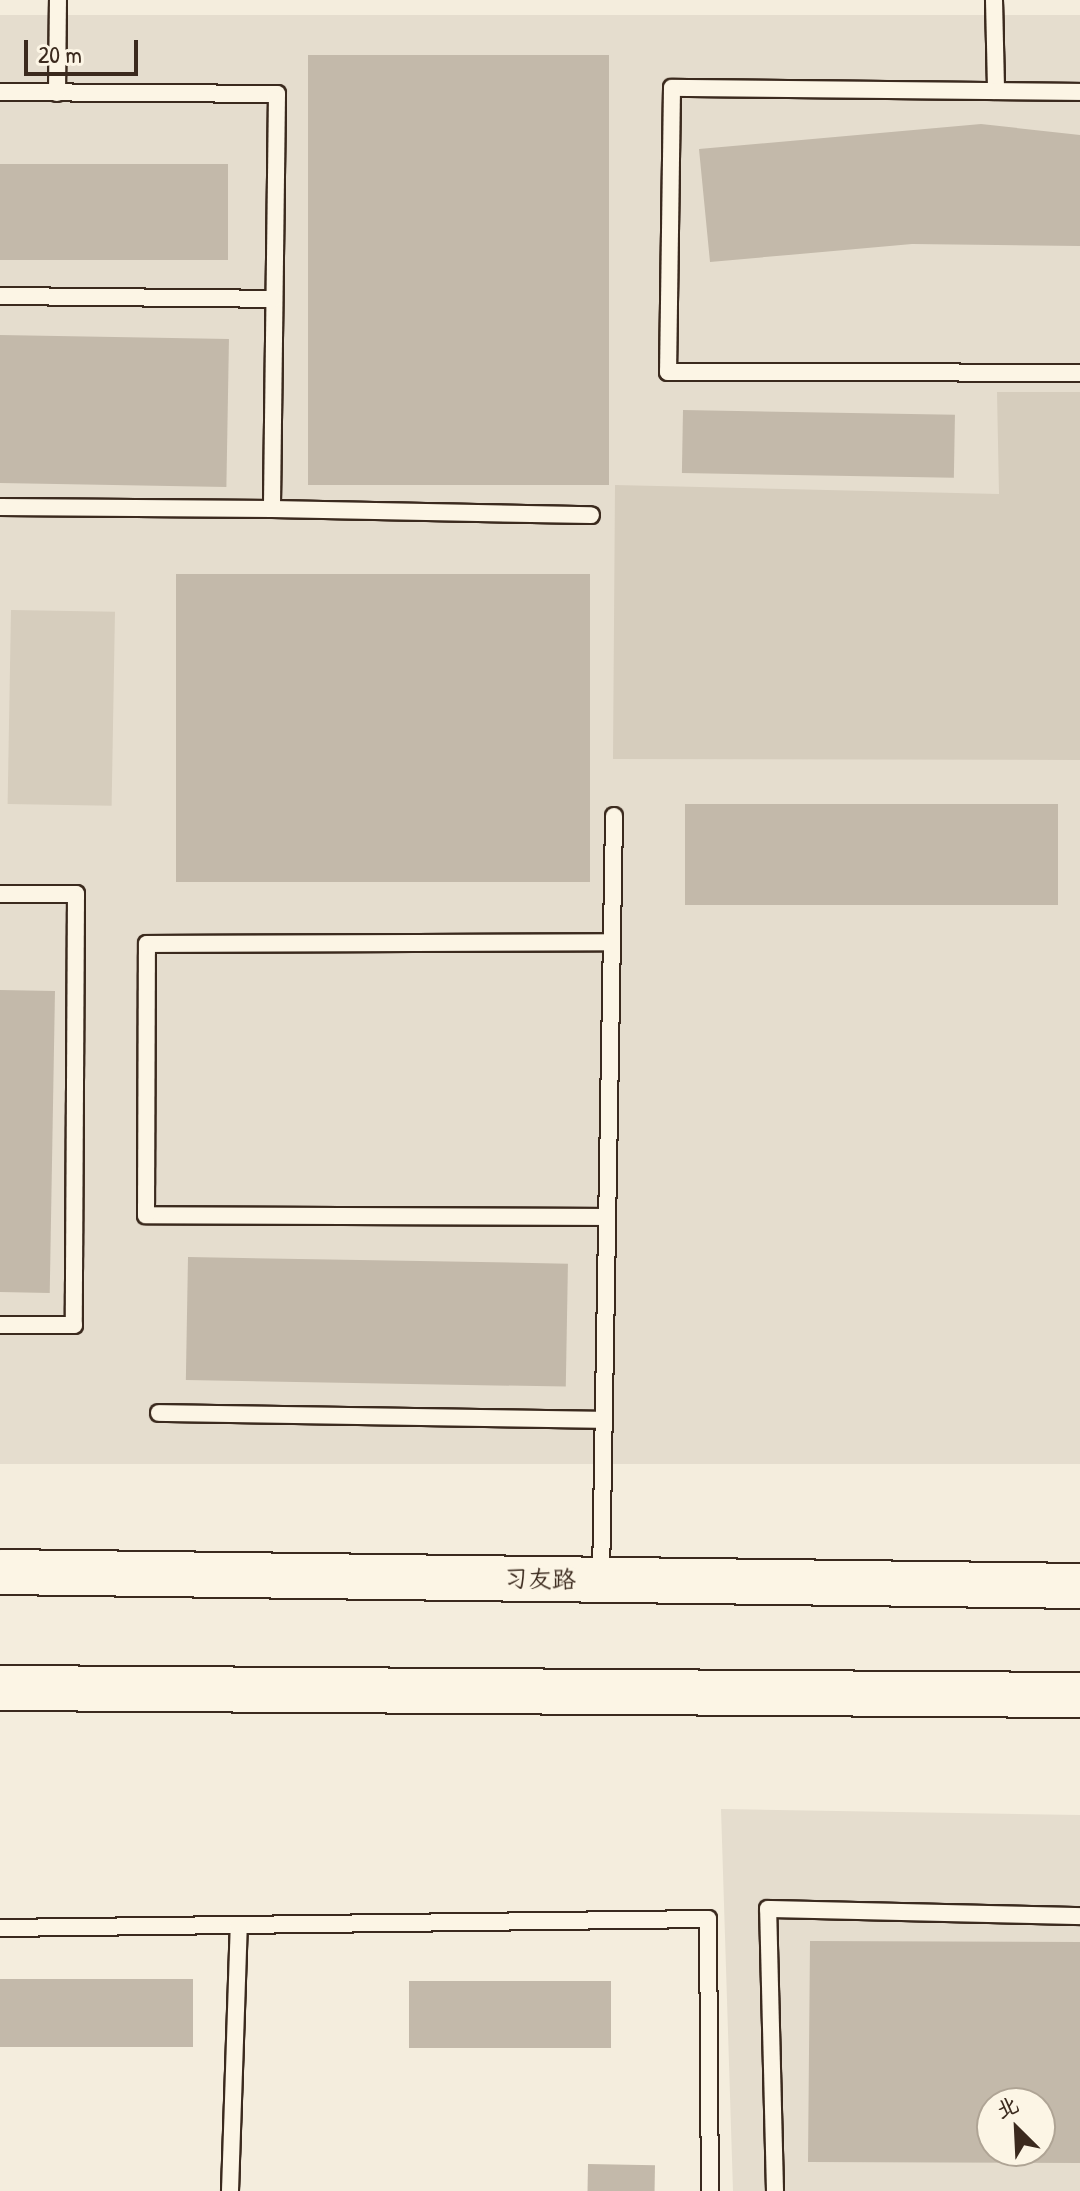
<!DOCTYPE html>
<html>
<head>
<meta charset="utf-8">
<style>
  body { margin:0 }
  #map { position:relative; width:1080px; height:2191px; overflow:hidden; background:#f4eddd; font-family:"Patrick Hand","LXGW WenKai TC",sans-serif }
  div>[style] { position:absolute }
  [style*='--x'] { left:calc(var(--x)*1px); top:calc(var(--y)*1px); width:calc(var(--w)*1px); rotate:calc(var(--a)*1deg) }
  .built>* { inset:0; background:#e5ddce; transform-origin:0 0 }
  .green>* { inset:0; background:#d6cdbd; transform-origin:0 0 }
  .building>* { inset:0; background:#c3b9aa; transform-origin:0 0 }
  .roads { filter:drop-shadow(2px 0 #3b2a1e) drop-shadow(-2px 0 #3b2a1e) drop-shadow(0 2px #3b2a1e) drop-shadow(0 -2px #3b2a1e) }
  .lane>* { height:16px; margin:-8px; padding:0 8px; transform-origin:8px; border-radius:8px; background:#fcf5e5 }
  .primary>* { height:44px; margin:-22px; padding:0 22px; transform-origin:22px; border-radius:22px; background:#fcf5e5 }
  span { translate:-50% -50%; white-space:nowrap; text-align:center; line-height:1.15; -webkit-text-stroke:6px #fcf5e5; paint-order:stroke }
  .street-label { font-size:24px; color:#3b2a1e }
  .north { position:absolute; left:976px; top:2087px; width:80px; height:80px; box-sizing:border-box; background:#fcf5e5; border:2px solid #afa495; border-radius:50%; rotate:336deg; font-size:22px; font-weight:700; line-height:32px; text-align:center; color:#3b2a1e }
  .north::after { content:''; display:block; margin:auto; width:28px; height:36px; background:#3b2a1e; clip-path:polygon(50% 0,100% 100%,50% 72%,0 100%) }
  .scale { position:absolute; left:24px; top:40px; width:114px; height:36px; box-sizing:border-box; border:4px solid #3b2a1e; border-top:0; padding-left:10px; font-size:24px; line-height:28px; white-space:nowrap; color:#3b2a1e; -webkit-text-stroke:6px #fcf5e5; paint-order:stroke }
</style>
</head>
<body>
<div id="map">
  <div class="built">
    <i style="left:0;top:15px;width:1080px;height:1449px"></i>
    <i style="clip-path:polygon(evenodd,721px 1809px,1080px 1815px,1080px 2191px,733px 2191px,721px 1809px,992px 2103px,1040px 2103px,1040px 2151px,992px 2151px,992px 2103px)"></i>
  </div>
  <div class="green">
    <i style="clip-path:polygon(997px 392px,1080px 392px,1080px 760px,613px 759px,615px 485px,999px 494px)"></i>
    <i style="left:11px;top:610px;width:104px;height:194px;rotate:1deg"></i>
  </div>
  <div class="building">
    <i style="left:308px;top:55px;width:301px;height:430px"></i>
    <i style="clip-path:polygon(981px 124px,1080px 135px,1080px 246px,912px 244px,710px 262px,699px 149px)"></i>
    <i style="left:0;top:164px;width:228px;height:96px"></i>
    <i style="left:0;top:335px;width:229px;height:148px;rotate:1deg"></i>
    <i style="left:683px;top:410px;width:272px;height:63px;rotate:1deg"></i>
    <i style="left:176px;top:574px;width:414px;height:308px"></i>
    <i style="left:685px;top:804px;width:373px;height:101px"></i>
    <i style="left:0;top:990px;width:55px;height:302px;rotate:1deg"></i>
    <i style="left:188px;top:1257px;width:380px;height:123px;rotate:1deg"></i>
    <i style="clip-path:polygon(evenodd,810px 1941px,1080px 1942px,1080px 2163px,808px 2162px,810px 1941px,992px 2103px,1040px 2103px,1040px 2151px,992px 2151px,992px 2103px)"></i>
    <i style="left:0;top:1979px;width:193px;height:68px"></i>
    <i style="left:409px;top:1981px;width:202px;height:67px"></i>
    <i style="left:588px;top:2164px;width:67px;height:27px;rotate:1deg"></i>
  </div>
  <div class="roads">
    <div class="lane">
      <i style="--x:994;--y:0;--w:91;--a:88.7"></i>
      <i style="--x:0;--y:92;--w:277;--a:0.4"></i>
      <i style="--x:277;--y:94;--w:415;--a:90.7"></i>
      <i style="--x:272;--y:509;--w:272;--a:-179.6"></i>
      <i style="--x:1080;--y:92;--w:408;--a:-179.4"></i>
      <i style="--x:672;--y:88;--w:284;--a:90.8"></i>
      <i style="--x:668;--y:372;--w:412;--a:0.1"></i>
      <i style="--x:57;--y:93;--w:93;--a:-89.4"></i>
      <i style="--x:0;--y:296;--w:274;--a:0.6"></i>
      <i style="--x:272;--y:509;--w:319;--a:1.1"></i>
      <i style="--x:0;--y:894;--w:76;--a:0"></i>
      <i style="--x:76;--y:894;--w:431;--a:90.3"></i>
      <i style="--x:74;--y:1325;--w:74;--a:180"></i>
      <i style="--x:607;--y:1217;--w:461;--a:-179.8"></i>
      <i style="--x:146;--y:1215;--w:271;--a:-89.8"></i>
      <i style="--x:147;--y:944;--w:465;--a:-0.2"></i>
      <i style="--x:159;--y:1413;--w:445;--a:0.9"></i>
      <i style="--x:601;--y:1578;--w:762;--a:-89.02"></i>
      <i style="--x:0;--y:1928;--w:708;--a:-0.73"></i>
      <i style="--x:708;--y:1919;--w:272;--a:89.6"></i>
      <i style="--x:230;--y:2191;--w:266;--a:-88.1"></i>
      <i style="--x:775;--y:2191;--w:282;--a:-91.4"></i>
      <i style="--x:768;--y:1909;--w:312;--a:1.3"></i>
    </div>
    <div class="primary">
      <i style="--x:0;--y:1572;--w:1080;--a:0.74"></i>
      <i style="--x:0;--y:1688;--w:1080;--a:0.37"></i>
    </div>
  </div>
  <div class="street-label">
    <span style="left:540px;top:1579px;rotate:1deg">习友路</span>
  </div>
  <div class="north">北</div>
  <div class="scale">20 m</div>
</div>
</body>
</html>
